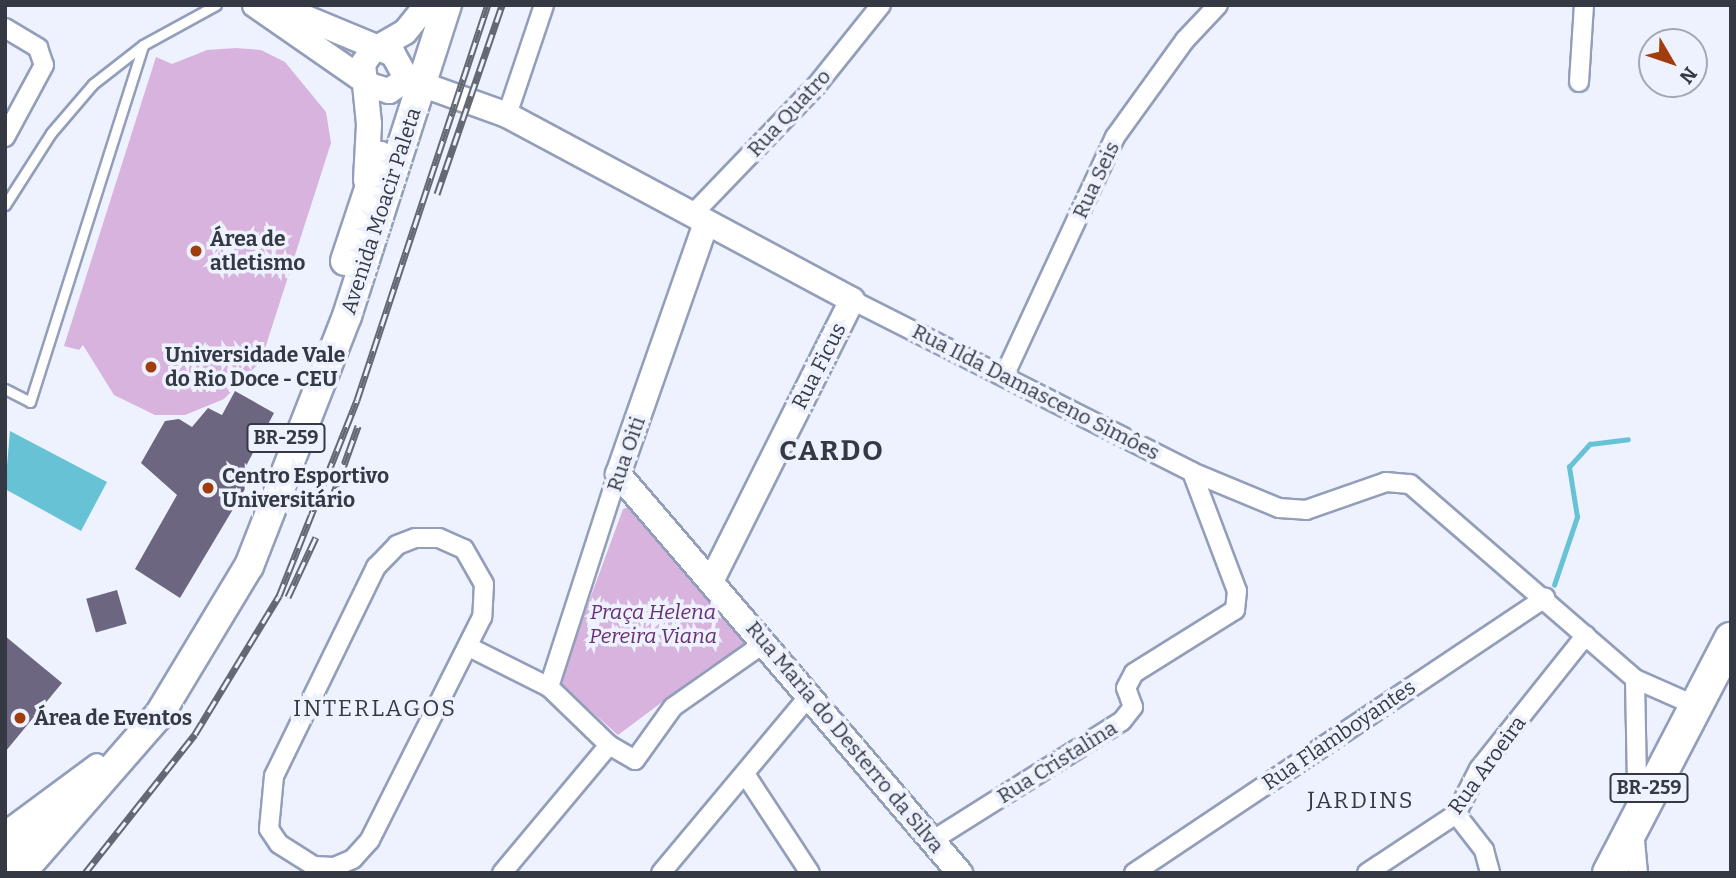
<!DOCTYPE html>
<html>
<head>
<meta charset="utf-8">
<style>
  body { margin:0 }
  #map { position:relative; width:1736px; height:878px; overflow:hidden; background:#edf2fe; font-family:Bitter,serif }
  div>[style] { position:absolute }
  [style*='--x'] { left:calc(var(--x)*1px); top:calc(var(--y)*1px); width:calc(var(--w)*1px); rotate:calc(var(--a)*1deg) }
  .green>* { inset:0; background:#d8b3de }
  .water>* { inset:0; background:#68c2d6 }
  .stream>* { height:4.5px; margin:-2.25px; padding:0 2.25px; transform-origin:2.25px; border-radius:2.25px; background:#68c2d6 }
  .building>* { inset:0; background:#6c6681; transform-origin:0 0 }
  .roads { filter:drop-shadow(2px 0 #939eba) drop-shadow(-2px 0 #939eba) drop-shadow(0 2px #939eba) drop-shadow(0 -2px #939eba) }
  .lane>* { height:9px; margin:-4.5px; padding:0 4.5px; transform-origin:4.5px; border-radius:4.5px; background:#fff }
  .street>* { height:18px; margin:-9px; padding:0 9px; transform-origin:9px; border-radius:9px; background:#fff }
  .secondary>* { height:24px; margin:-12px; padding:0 12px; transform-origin:12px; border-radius:12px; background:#fff }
  .primary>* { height:28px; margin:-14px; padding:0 14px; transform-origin:14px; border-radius:14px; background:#fff }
  .highway>* { height:32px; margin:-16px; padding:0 16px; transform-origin:16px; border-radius:16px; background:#fff }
  .rail>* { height:7px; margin-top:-3.5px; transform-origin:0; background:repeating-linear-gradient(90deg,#edf2fe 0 13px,#636873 0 26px); box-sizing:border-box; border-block:2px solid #636873 }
  .dots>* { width:19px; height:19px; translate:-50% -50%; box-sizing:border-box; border:4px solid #edf2fe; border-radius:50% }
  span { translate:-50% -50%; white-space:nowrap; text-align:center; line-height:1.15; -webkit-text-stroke:7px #edf2fe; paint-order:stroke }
  .shield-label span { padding:2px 5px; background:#edf2fe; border:2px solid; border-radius:5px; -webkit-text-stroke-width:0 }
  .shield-label { font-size:19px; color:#343944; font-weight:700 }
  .street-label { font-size:21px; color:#343944 }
  .poi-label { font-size:21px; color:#343944; font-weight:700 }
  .left { translate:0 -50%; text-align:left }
  .park-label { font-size:21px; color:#683173; font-style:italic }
  .neighbourhood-label { font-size:23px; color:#343944; letter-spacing:2px }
  .district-label { font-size:28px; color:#343944; font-weight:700; letter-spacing:2px }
  .frame { position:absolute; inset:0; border:7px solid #343944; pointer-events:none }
  .north { position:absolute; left:1638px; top:28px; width:70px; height:70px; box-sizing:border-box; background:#edf2fe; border:2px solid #a3a8b4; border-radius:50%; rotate:129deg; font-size:19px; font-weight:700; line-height:28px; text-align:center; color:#343944 }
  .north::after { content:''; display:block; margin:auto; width:24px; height:32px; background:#a13c0d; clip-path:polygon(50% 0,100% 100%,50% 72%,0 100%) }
</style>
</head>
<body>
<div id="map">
  <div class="green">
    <i style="clip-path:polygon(236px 48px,261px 50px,285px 62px,326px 112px,331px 143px,261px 361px,224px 399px,185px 415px,155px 415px,114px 395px,83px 345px,79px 350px,64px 346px,156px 57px,172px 64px,207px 50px)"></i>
    <i style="clip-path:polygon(637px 504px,759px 643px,708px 668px,618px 735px,559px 683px,623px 509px)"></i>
  </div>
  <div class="water">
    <i style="clip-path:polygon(10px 431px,107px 482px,81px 531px,5px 489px)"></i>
  </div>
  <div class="stream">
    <i style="--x:1554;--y:585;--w:72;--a:-71.3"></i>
    <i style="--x:1577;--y:517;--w:51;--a:-99.1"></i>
    <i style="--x:1569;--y:467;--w:31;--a:-48"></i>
    <i style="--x:1590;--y:444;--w:38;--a:-7"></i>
  </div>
  <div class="building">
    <i style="clip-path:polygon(235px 391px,274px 413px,246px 466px,254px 474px,180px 598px,135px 569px,177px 495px,141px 463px,165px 421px,179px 419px,192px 427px,208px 408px,222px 415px)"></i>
    <i style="left:117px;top:590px;width:35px;height:32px;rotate:74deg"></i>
    <i style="clip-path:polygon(5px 636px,62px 683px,5px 752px)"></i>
  </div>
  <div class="roads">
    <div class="lane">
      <i style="--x:5;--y:205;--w:85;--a:-57.4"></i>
      <i style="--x:51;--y:133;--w:65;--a:-49.4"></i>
      <i style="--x:93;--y:84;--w:63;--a:-38"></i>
      <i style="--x:143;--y:45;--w:83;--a:-28.7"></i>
      <i style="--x:5;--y:389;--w:28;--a:27"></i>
      <i style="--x:30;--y:402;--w:374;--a:-72.4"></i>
    </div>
    <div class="street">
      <i style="--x:5;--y:28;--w:39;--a:31"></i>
      <i style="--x:38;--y:48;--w:18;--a:71"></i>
      <i style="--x:44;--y:65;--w:82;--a:118.4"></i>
      <i style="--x:1579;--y:82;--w:77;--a:-86.3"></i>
      <i style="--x:507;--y:115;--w:116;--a:-71.4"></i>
      <i style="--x:691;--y:216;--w:180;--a:-46.1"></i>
      <i style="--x:816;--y:86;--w:104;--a:-51.3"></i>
      <i style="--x:852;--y:300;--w:381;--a:26.8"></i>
      <i style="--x:1192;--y:472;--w:94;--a:22.5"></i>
      <i style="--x:1279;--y:508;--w:27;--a:4"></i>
      <i style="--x:1306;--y:510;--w:85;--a:-19.3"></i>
      <i style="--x:1386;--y:482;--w:24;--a:5"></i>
      <i style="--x:1410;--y:484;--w:298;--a:40.9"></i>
      <i style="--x:1635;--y:679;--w:62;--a:23.7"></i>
      <i style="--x:1005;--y:374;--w:261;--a:-65.1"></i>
      <i style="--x:1115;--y:137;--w:120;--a:-54.2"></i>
      <i style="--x:1185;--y:40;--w:48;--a:-46.7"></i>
      <i style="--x:415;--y:538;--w:24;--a:0"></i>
      <i style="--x:439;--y:538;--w:27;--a:24"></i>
      <i style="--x:464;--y:549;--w:40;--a:60.3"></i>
      <i style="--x:484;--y:584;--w:33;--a:93"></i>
      <i style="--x:482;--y:617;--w:250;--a:116.7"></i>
      <i style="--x:370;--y:840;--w:25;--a:132"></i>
      <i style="--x:353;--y:859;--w:21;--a:157"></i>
      <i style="--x:334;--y:867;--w:20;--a:-177"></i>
      <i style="--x:314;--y:866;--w:41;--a:-147.8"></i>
      <i style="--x:279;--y:844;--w:18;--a:-124"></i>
      <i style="--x:269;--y:829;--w:53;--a:-84.6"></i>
      <i style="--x:274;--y:776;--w:233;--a:-64"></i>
      <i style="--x:376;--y:567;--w:30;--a:-46"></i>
      <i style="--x:397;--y:545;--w:19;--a:-21"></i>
      <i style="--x:469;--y:647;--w:89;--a:26.6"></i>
      <i style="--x:549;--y:687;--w:83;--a:44"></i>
      <i style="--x:609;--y:745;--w:30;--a:30"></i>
      <i style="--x:635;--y:760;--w:65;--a:-54.4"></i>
      <i style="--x:673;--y:707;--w:113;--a:-35"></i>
      <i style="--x:1635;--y:679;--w:104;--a:88.9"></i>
      <i style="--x:1637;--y:783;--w:17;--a:65"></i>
      <i style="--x:549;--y:687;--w:224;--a:-72.1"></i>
      <i style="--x:745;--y:774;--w:118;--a:56.7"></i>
      <i style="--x:1456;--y:814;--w:46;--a:52.1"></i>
      <i style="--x:1484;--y:850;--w:24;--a:75"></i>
      <i style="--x:1634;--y:830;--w:43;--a:84.7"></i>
      <i style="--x:5;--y:831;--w:114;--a:-36.5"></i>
      <i style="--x:933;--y:840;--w:223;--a:-32.2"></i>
      <i style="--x:1122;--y:721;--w:18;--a:-52"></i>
      <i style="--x:1133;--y:707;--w:20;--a:-110"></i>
      <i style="--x:1126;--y:688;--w:17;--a:-62"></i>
      <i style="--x:1134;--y:673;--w:119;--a:-32"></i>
      <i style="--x:1235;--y:610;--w:19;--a:-84"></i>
      <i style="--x:1237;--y:591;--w:127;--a:-110.7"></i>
      <i style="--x:502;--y:873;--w:167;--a:-50.1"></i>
      <i style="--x:661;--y:873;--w:232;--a:-50.1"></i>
      <i style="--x:1134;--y:873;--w:495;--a:-33.8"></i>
      <i style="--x:1367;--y:873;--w:107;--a:-33.5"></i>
      <i style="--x:1456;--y:814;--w:51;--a:-62.9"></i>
      <i style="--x:1479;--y:769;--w:171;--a:-51.4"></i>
    </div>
    <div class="secondary">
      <i style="--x:255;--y:5;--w:142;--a:34.7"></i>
      <i style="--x:372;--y:86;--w:18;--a:16"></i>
      <i style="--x:389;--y:91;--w:22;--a:-34"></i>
      <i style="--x:275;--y:5;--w:128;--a:22.6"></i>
      <i style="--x:393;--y:54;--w:29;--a:61"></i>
      <i style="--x:407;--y:79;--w:106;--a:19.8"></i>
      <i style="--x:507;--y:115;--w:391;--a:28.2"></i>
      <i style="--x:852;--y:300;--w:315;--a:116.6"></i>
      <i style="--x:366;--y:180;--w:56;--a:-86.9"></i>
      <i style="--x:369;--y:124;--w:60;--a:-95.7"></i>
      <i style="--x:363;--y:64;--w:16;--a:-55"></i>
      <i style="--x:372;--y:51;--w:38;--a:-30"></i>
      <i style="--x:405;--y:32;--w:33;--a:-51"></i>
      <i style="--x:706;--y:223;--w:266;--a:109.3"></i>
      <i style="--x:618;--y:474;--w:526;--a:49.4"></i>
    </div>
    <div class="primary">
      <i style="--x:345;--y:261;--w:111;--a:-71.6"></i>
      <i style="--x:5;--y:861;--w:92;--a:-45.9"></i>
      <i style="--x:21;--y:873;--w:210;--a:-48.9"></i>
      <i style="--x:159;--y:715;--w:174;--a:-58.9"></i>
      <i style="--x:249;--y:566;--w:269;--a:-68.6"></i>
      <i style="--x:347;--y:316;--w:327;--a:-72.2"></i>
    </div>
    <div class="highway">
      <i style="--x:1609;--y:873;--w:264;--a:-62.5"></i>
    </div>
  </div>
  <div class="rail">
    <i style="--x:437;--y:194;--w:200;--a:-71"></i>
    <i style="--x:331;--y:501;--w:80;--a:-70.2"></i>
    <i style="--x:288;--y:597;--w:66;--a:-65"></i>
    <i style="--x:85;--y:873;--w:177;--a:-51.6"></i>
    <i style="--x:195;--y:734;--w:162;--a:-58.7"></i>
    <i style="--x:279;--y:596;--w:211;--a:-68.3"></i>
    <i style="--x:357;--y:400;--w:416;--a:-71.7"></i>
  </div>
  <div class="dots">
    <i style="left:196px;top:251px;background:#a13c0d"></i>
    <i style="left:151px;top:367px;background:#a13c0d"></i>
    <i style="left:208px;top:488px;background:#a13c0d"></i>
    <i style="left:20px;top:718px;background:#a13c0d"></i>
  </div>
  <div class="shield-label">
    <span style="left:286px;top:438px">BR-259</span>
    <span style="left:1649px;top:788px">BR-259</span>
  </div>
  <div class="street-label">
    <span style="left:789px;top:113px;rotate:-47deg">Rua Quatro</span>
    <span style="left:1096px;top:180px;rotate:-65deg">Rua Seis</span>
    <span style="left:381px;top:211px;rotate:-72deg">Avenida Moacir Paleta</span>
    <span style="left:819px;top:366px;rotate:-63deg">Rua Ficus</span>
    <span style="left:1036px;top:392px;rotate:27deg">Rua Ilda Damasceno Simôes</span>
    <span style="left:626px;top:454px;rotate:-71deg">Rua Oiti</span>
    <span style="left:1339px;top:735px;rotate:-34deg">Rua Flamboyantes</span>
    <span style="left:845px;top:737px;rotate:50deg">Rua Maria do Desterro da Silva</span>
    <span style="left:1057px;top:762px;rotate:-32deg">Rua Cristalina</span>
    <span style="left:1487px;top:765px;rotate:-54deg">Rua Aroeira</span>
  </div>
  <div class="poi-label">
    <span class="left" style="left:210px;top:251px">Área de<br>atletismo</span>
    <span class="left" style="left:165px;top:367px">Universidade Vale<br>do Rio Doce - CEU</span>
    <span class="left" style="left:222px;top:488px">Centro Esportivo<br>Universitário</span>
    <span class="left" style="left:34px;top:718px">Área de Eventos</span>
  </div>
  <div class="park-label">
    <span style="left:653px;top:624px">Praça Helena<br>Pereira Viana</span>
  </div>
  <div class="neighbourhood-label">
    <span style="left:375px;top:708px">INTERLAGOS</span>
    <span style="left:1361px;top:800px">JARDINS</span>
  </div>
  <div class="district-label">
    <span style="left:832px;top:451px">CARDO</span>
  </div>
  <div class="frame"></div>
  <div class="north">N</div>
</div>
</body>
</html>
